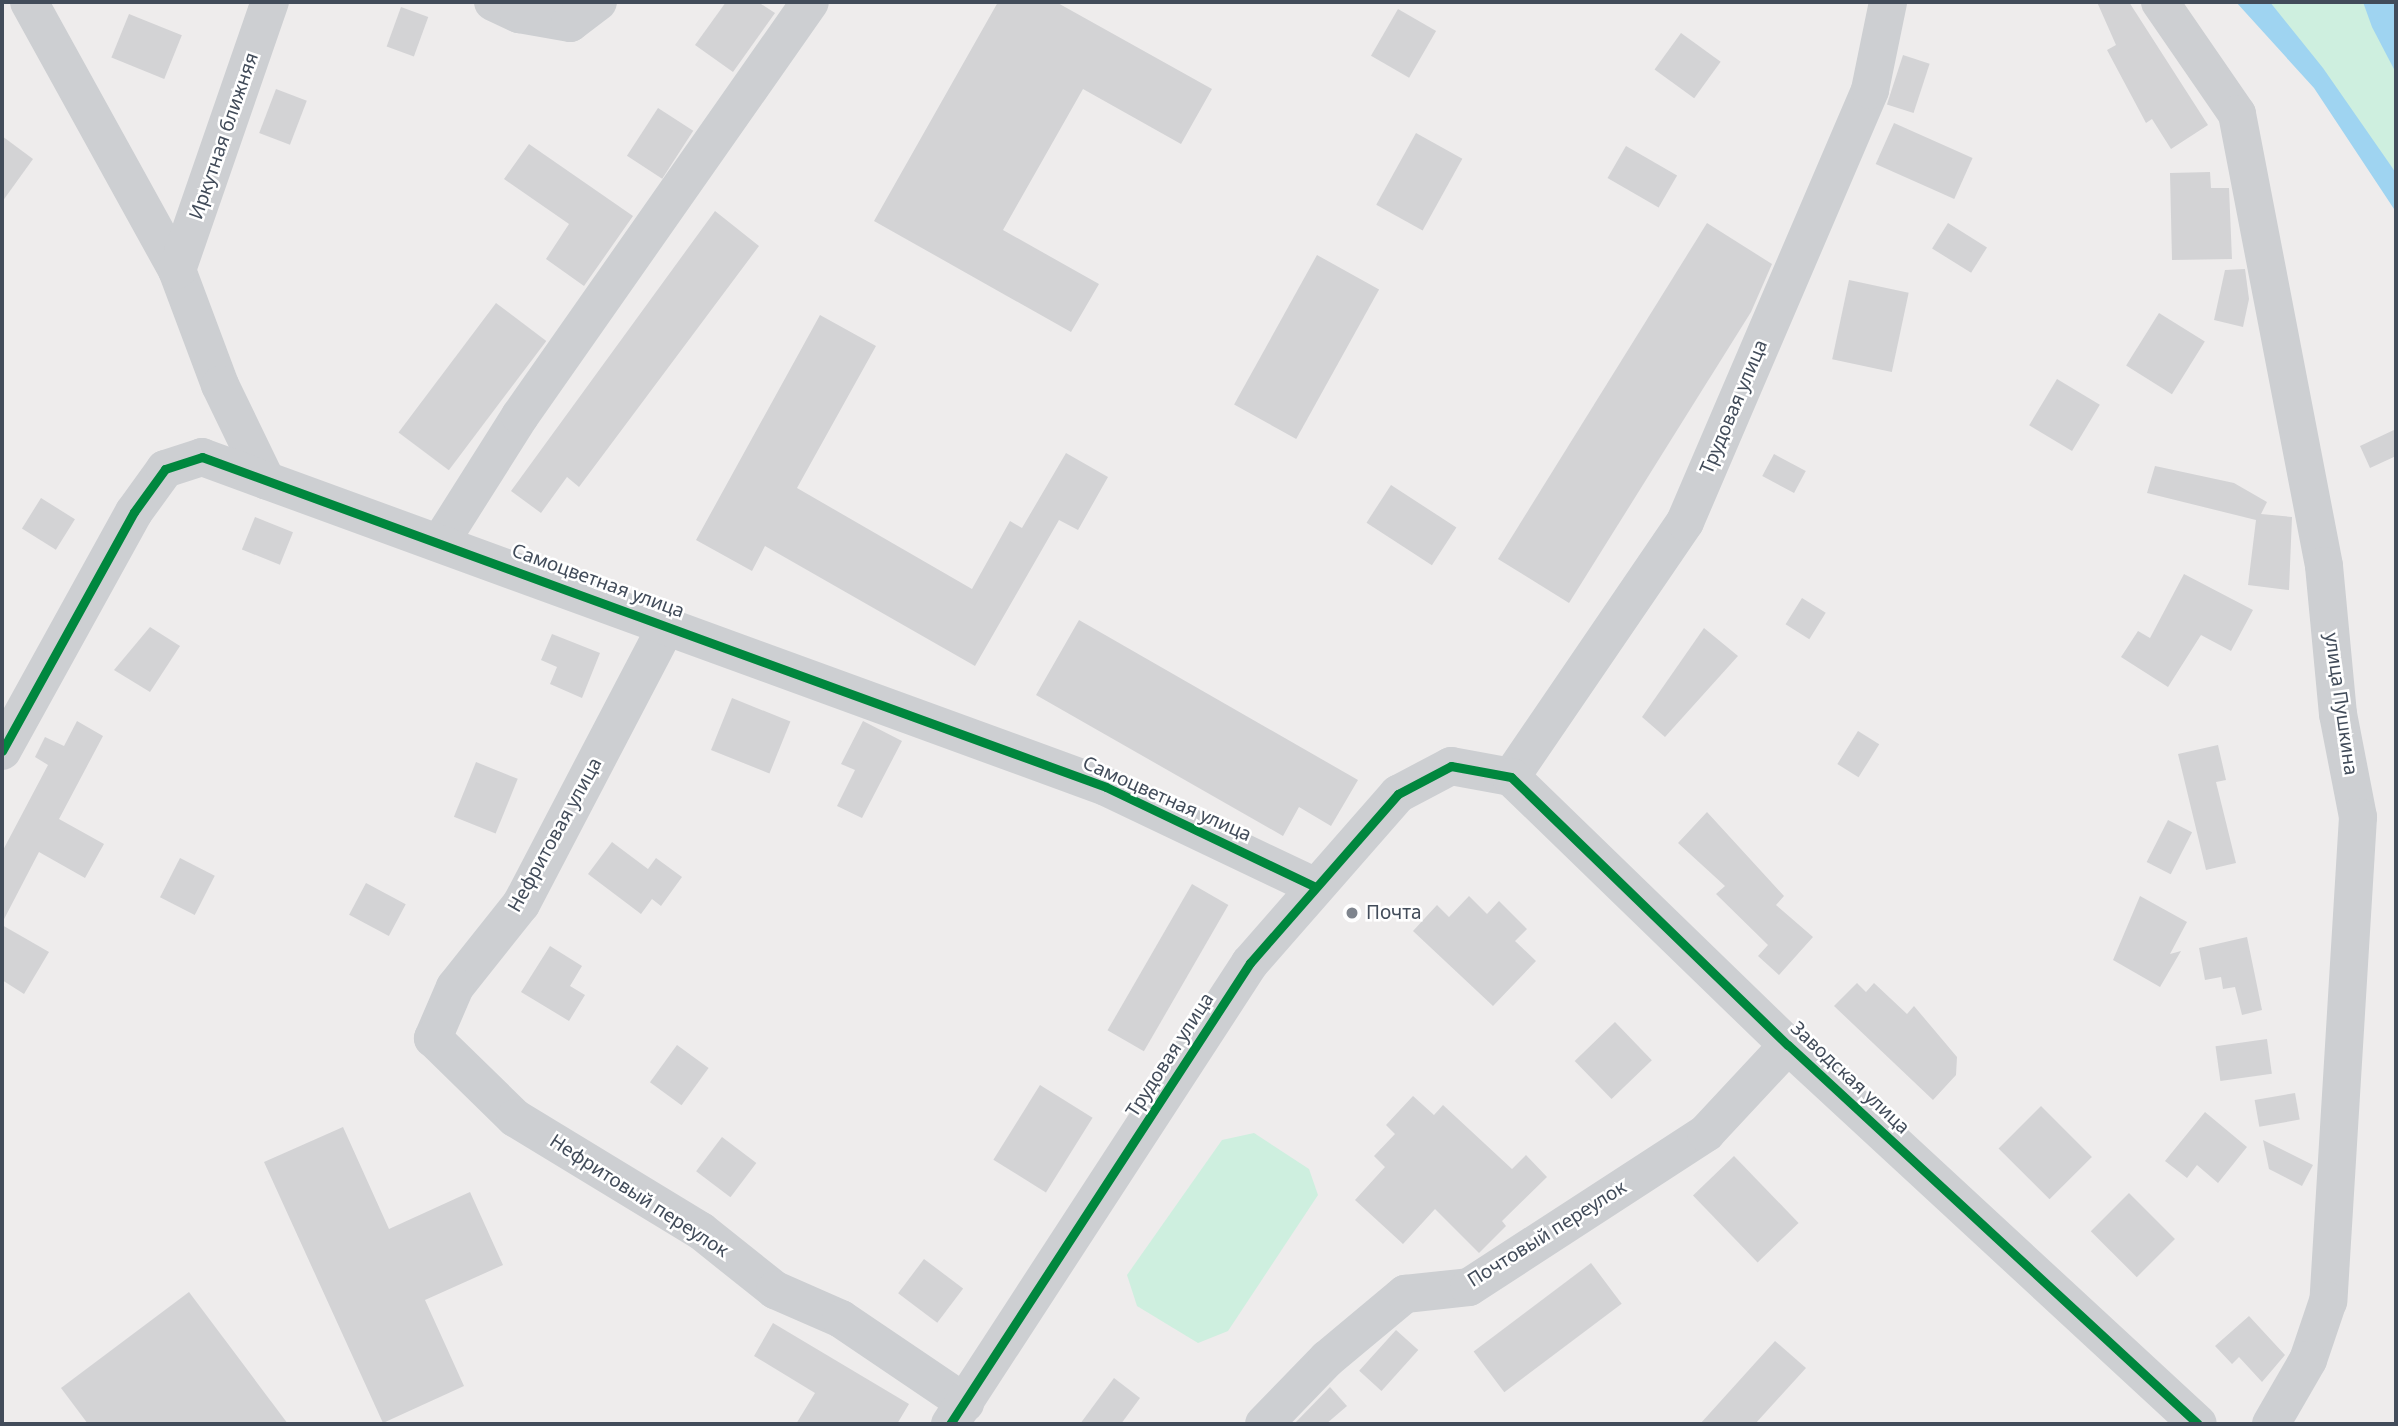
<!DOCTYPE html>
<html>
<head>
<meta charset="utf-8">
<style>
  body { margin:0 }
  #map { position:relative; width:2398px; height:1426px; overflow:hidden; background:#eeecec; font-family:"Noto Sans",sans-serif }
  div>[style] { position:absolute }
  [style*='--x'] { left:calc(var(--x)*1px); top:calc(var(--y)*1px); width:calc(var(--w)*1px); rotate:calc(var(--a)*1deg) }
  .green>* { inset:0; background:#ceefdf }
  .water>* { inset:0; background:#9fd4f1 }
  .building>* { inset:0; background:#d3d3d5; transform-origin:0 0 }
  .minor>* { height:38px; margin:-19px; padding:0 19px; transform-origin:19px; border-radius:19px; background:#cdcfd2 }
  .cycleway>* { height:9px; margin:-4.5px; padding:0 4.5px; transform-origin:4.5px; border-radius:4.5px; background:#00873e }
  .dots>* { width:19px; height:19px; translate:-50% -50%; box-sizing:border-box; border:4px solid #fff; border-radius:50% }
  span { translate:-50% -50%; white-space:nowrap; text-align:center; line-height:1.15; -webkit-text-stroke:5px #fff; paint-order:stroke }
  .street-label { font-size:19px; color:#424c5a }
  .poi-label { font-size:19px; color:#424c5a }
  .left { translate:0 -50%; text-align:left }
  .frame { position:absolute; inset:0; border:4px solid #424c5a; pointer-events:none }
</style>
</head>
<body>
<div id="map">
  <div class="green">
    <i style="clip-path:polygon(2270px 2px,2363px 2px,2396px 73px,2396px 173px)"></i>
    <i style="clip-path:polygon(1254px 1133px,1309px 1169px,1318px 1195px,1228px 1331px,1198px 1343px,1137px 1306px,1127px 1275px,1222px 1140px)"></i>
  </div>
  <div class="water">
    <i style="clip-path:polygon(2236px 2px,2270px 2px,2323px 68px,2396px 173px,2396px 212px,2314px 88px)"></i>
    <i style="clip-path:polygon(2363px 2px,2396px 2px,2396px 73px,2372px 27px)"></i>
  </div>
  <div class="building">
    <i style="clip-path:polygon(726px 2px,758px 2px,775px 13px,733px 72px,695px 45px)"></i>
    <i style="clip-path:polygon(998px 2px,1056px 2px,1212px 89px,1181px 144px,1083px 89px,1003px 230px,1099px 284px,1071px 332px,874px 221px)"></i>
    <i style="clip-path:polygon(2097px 2px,2129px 2px,2208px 125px,2171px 149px,2152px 119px,2146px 123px,2107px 50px,2116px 45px)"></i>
    <i style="left:401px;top:7px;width:29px;height:42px;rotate:20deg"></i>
    <i style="left:1398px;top:9px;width:44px;height:54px;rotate:30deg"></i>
    <i style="left:129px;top:14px;width:57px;height:47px;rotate:22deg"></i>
    <i style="left:1681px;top:33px;width:49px;height:45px;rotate:36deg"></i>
    <i style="left:1903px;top:55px;width:28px;height:52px;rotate:18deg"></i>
    <i style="left:276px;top:89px;width:33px;height:47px;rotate:21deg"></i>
    <i style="left:658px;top:108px;width:42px;height:57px;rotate:33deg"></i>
    <i style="left:1894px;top:123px;width:86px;height:45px;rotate:24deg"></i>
    <i style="left:1416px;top:133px;width:53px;height:82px;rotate:29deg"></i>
    <i style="clip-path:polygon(2px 136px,33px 159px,2px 202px)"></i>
    <i style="clip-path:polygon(529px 144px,633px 216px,584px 286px,546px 259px,569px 224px,504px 179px)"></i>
    <i style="left:1626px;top:146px;width:59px;height:37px;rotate:30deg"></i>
    <i style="clip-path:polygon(2210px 172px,2211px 188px,2229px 188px,2232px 259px,2172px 260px,2170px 173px)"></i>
    <i style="clip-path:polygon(715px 211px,759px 246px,579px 487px,567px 477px,541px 513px,511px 491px)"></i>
    <i style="clip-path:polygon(1707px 223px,1772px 264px,1751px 312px,1569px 603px,1498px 559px)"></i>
    <i style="left:1948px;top:223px;width:46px;height:30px;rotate:32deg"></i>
    <i style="left:1317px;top:255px;width:71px;height:171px;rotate:29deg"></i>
    <i style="clip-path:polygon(2245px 269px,2249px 299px,2243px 327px,2214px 320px,2225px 270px)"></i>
    <i style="left:1849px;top:280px;width:61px;height:81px;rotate:12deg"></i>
    <i style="left:496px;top:303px;width:63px;height:162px;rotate:37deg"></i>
    <i style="left:2159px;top:313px;width:54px;height:62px;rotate:32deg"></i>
    <i style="clip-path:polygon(820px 315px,876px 346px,797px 488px,972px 589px,1010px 521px,1022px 528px,1066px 453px,1108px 477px,1078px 530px,1059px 520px,975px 666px,765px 546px,752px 571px,696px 540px)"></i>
    <i style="left:2057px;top:379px;width:50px;height:54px;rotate:31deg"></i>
    <i style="clip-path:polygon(2396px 429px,2396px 456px,2370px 468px,2360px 446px)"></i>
    <i style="left:1774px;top:454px;width:36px;height:25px;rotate:28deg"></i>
    <i style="clip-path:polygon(2155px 466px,2234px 483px,2267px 502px,2261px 514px,2292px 517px,2289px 590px,2248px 585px,2256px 520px,2147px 493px)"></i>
    <i style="left:1391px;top:485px;width:78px;height:45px;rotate:33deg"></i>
    <i style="left:41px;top:498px;width:40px;height:36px;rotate:32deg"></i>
    <i style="left:255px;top:517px;width:41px;height:35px;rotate:22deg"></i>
    <i style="clip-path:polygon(2184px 574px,2253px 610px,2231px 651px,2201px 635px,2168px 687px,2121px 657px,2138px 631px,2150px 638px)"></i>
    <i style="left:1802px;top:598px;width:28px;height:31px;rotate:32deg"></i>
    <i style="clip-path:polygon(1079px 620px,1358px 780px,1331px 826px,1299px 807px,1283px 836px,1036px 695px)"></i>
    <i style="clip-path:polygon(150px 627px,180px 646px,150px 692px,114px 670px)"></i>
    <i style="clip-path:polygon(1704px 628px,1738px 656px,1665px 737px,1642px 717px)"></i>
    <i style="clip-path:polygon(552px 634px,600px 653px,582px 698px,550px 684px,557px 667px,541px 660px)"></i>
    <i style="left:732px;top:698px;width:63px;height:56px;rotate:22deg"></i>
    <i style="clip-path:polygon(77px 721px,103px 736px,59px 819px,104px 844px,85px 878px,39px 852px,2px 923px,2px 852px,48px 765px,35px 757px,45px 737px,64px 746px)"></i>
    <i style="clip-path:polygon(863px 721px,902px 741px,862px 818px,837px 806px,855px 770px,841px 764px)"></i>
    <i style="left:1858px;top:731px;width:25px;height:39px;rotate:32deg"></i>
    <i style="clip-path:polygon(2218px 745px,2226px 780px,2216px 782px,2236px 863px,2206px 870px,2178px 754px)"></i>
    <i style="left:476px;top:762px;width:45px;height:59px;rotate:22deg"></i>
    <i style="clip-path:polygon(1707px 812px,1784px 896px,1776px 905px,1813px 937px,1779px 975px,1758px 956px,1768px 945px,1716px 894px,1725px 886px,1678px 843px)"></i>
    <i style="left:2168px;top:820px;width:27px;height:47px;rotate:27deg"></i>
    <i style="clip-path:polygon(612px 842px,648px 869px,656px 858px,682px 877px,661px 906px,652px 899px,641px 914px,588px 874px)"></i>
    <i style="left:180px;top:858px;width:39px;height:44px;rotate:27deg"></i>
    <i style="left:366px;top:883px;width:45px;height:36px;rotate:28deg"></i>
    <i style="left:1192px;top:884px;width:42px;height:169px;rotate:30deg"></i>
    <i style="clip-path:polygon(1469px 896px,1487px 914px,1499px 901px,1527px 929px,1515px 941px,1536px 961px,1493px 1006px,1413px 931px,1437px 905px,1449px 917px)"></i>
    <i style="clip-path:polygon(2140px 896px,2187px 922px,2170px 954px,2181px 951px,2160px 987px,2113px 960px)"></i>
    <i style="clip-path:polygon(2px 925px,49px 952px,24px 994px,2px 980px)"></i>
    <i style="clip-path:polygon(2247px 937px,2262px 1010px,2242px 1015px,2235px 987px,2223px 989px,2221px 977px,2205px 980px,2199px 948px)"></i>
    <i style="clip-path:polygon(550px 946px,582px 966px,570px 986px,585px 995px,569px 1021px,521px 992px)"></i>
    <i style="clip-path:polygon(1857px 983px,1866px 992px,1874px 983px,1907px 1014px,1914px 1006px,1957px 1057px,1956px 1075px,1933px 1100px,1834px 1006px)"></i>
    <i style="left:1615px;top:1022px;width:53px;height:56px;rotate:46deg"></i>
    <i style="left:2267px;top:1039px;width:35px;height:52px;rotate:82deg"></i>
    <i style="left:677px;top:1045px;width:39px;height:46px;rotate:36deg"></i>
    <i style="left:1040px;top:1085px;width:62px;height:88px;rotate:32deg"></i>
    <i style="left:2295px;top:1093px;width:27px;height:41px;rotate:80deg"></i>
    <i style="clip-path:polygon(1413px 1096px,1434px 1115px,1443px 1105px,1512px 1169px,1526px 1155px,1547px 1177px,1502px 1221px,1506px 1226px,1479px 1253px,1435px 1209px,1403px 1244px,1355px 1200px,1385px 1167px,1374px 1156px,1395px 1134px,1386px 1125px)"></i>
    <i style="left:2041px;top:1106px;width:72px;height:60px;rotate:45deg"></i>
    <i style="clip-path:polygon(2205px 1112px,2247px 1147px,2218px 1183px,2197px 1165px,2187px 1178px,2165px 1161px)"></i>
    <i style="clip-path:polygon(343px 1127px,389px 1229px,470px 1192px,503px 1265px,425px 1300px,464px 1386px,383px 1423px,264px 1162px)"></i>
    <i style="left:722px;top:1137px;width:43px;height:43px;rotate:37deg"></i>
    <i style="clip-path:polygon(2263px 1140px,2313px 1165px,2302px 1186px,2269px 1169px)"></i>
    <i style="left:1734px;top:1156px;width:93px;height:57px;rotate:46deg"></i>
    <i style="left:2129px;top:1193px;width:65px;height:54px;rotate:45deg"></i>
    <i style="left:924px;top:1259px;width:49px;height:43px;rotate:37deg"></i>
    <i style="left:1591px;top:1263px;width:51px;height:147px;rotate:53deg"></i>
    <i style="clip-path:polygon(189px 1292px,288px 1424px,88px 1424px,61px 1388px)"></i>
    <i style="clip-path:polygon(2249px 1316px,2285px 1355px,2262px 1382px,2239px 1357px,2232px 1364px,2215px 1346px)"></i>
    <i style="clip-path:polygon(773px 1323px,909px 1404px,897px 1424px,796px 1424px,815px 1393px,754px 1356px)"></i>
    <i style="left:1396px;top:1330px;width:30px;height:55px;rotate:42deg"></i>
    <i style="clip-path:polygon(1775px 1341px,1806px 1368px,1755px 1424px,1700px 1424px)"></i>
    <i style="clip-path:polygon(1114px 1378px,1140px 1398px,1121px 1424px,1080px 1424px)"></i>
    <i style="clip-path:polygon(1330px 1387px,1347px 1406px,1326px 1424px,1294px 1424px)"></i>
  </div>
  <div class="minor">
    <i style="--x:29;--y:2;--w:306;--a:61.1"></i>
    <i style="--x:177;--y:270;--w:123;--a:69.5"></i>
    <i style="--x:220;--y:385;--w:106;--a:64.2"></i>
    <i style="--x:493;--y:2;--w:29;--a:25"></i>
    <i style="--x:519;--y:14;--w:52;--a:10"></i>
    <i style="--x:570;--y:23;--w:35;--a:-37"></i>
    <i style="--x:2160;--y:2;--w:136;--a:55.5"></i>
    <i style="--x:2237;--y:114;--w:460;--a:79.1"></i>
    <i style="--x:2324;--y:566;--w:149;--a:84.6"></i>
    <i style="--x:2338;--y:714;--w:105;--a:79"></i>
    <i style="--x:2358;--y:817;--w:485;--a:93.5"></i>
    <i style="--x:2328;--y:1301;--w:62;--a:108.7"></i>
    <i style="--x:2308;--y:1360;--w:74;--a:120"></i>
    <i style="--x:177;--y:270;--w:284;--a:-70.9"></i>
    <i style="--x:441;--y:541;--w:148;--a:-57.7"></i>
    <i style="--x:520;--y:416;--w:505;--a:-54.99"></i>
    <i style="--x:667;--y:625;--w:315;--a:117.6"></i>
    <i style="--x:521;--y:904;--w:106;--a:128.5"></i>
    <i style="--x:455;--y:987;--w:56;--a:113.3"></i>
    <i style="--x:433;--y:1038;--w:115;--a:44.3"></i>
    <i style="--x:515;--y:1118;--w:218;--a:31.3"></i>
    <i style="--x:701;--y:1231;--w:95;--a:38.6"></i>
    <i style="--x:775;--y:1290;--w:72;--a:23.7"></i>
    <i style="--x:841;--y:1319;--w:150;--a:34.1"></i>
    <i style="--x:2;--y:751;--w:273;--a:-61.1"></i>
    <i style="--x:134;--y:512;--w:53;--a:-54.2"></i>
    <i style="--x:165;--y:469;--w:39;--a:-18"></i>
    <i style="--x:202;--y:457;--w:962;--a:20.05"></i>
    <i style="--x:1106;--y:787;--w:230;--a:25.5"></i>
    <i style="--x:1511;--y:777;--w:309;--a:-55.7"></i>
    <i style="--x:1685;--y:522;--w:470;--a:-66.8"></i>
    <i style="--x:1870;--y:90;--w:90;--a:-78.4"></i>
    <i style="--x:950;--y:1424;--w:550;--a:-56.95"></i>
    <i style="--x:1250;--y:963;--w:225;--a:-48.8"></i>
    <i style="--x:1398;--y:794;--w:60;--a:-27.8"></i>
    <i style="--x:1451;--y:766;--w:61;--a:10.4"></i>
    <i style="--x:1511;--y:777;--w:385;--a:44.1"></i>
    <i style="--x:1788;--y:1045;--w:558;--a:42.75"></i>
    <i style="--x:1264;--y:1424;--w:91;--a:-45.9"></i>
    <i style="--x:1327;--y:1359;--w:102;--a:-39.8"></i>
    <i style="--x:1405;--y:1294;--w:64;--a:-6.2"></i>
    <i style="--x:1469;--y:1287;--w:283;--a:-33"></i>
    <i style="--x:1706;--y:1133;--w:120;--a:-47"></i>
  </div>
  <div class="cycleway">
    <i style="--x:2;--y:751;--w:273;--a:-61.1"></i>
    <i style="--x:134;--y:512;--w:53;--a:-54.2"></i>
    <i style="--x:165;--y:469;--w:39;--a:-18"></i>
    <i style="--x:202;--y:457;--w:962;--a:20.05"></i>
    <i style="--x:1106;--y:787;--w:230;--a:25.5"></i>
    <i style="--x:950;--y:1424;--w:550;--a:-56.95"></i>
    <i style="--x:1250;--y:963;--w:225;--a:-48.8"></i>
    <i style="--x:1398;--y:794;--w:60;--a:-27.8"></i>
    <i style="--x:1451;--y:766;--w:61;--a:10.4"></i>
    <i style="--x:1511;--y:777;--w:385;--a:44.1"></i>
    <i style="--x:1788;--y:1045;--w:558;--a:42.75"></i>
  </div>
  <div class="dots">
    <i style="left:1352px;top:913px;background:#7e848d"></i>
  </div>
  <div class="street-label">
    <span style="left:224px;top:136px;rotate:-71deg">Иркутная ближняя</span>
    <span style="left:1734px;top:407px;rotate:-67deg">Трудовая улица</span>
    <span style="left:598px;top:581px;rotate:20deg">Самоцветная улица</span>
    <span style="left:2341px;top:704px;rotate:82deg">улица Пушкина</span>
    <span style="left:1167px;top:799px;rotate:24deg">Самоцветная улица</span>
    <span style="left:555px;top:835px;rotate:-61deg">Нефритовая улица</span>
    <span style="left:1170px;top:1055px;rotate:-57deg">Трудовая улица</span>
    <span style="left:1850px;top:1078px;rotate:43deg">Заводская улица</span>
    <span style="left:639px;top:1196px;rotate:33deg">Нефритовый переулок</span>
    <span style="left:1547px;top:1234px;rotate:-32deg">Почтовый переулок</span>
  </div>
  <div class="poi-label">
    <span class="left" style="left:1366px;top:913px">Почта</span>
  </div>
  <div class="frame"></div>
</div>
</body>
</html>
